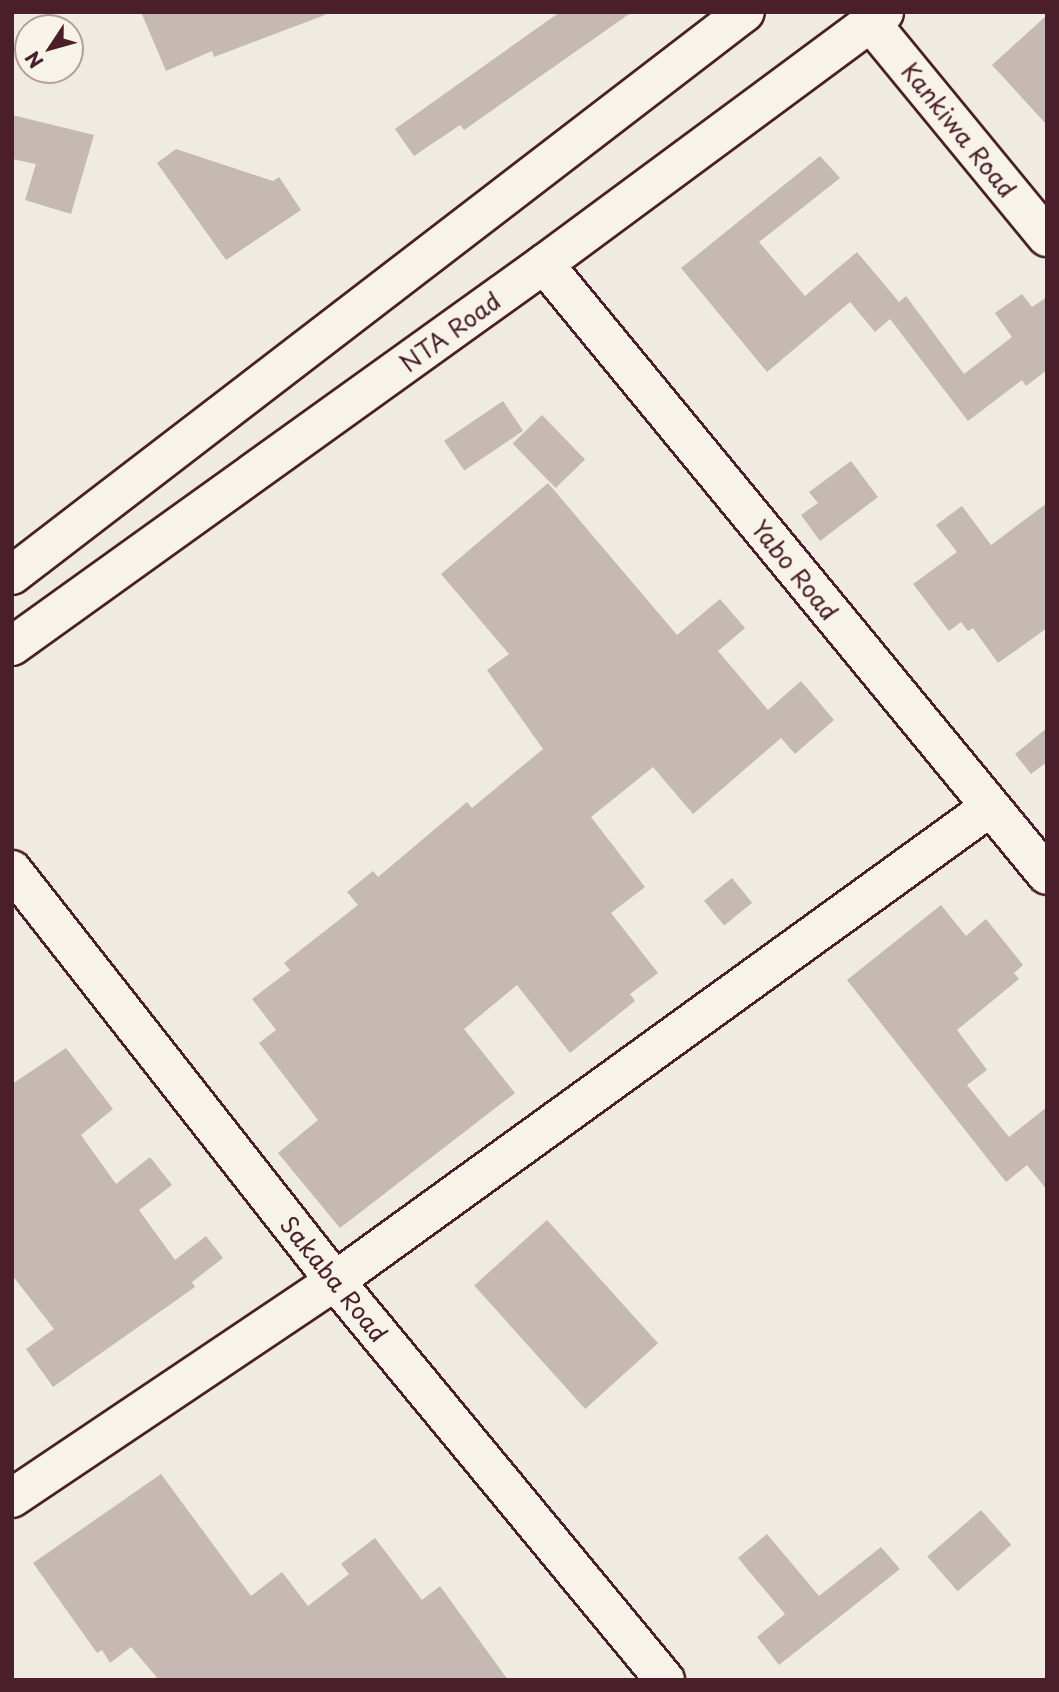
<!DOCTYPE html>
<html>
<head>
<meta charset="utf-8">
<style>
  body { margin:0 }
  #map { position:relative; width:1059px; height:1692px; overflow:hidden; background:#f0ebe0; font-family:"Playpen Sans",sans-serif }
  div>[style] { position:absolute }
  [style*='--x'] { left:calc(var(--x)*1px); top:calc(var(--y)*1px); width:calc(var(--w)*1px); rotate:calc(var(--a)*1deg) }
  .building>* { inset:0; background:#c6b8b3; transform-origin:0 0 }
  .roads { filter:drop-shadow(2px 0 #4a1f2b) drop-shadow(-2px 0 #4a1f2b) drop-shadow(0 2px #4a1f2b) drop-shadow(0 -2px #4a1f2b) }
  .minor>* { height:38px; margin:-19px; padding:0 19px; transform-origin:19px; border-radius:19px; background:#f7f3e8 }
  .major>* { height:38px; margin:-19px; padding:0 19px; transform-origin:19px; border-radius:19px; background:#f7f3e8 }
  span { translate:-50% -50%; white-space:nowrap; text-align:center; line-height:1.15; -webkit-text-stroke:5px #f7f3e8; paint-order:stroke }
  .street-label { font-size:24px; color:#4a1f2b }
  .frame { position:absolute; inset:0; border:14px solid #4a1f2b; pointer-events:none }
  .north { position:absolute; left:14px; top:14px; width:70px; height:70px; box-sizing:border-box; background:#f7f3e8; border:2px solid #b29e9c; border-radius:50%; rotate:234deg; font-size:19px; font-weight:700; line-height:28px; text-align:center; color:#4a1f2b }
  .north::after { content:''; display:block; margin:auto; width:24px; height:32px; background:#4a1f2b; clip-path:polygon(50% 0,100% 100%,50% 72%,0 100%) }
</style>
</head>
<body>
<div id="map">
  <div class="building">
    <i style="clip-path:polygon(141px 12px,325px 12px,325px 15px,214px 57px,212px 51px,166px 71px)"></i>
    <i style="clip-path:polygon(560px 12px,632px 12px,464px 130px,460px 125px,414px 156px,395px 129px)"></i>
    <i style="clip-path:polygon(1047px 15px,1047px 125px,992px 65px)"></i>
    <i style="clip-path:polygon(12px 115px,94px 135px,71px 214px,25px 200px,36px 164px,12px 159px)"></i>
    <i style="clip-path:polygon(176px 149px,273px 181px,279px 177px,301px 210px,226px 260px,157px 163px)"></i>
    <i style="clip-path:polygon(820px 156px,840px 178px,759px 242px,805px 296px,857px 252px,899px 302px,906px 296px,964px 374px,1012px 337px,995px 313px,1022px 294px,1032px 307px,1047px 297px,1047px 370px,1026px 386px,1022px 380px,968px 421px,890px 319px,875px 332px,850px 302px,767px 372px,681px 268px)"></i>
    <i style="left:503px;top:401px;width:36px;height:71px;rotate:56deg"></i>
    <i style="left:542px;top:415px;width:62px;height:41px;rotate:46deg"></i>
    <i style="clip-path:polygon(851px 461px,878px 497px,820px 541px,801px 515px,818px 503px,809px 492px)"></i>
    <i style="clip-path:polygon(548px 483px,677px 635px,720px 599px,745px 628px,718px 651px,768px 710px,801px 681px,834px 720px,795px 754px,781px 738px,693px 814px,653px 767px,591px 817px,645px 887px,611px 913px,658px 973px,630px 994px,635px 1001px,570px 1053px,517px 985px,464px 1029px,515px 1093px,340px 1228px,278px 1153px,318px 1120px,259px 1043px,276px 1030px,252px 999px,290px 970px,284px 963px,358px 905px,347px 892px,373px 871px,378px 877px,467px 802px,472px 808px,543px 749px,487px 670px,509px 654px,441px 574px)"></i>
    <i style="clip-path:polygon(1047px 503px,1047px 628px,998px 663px,973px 628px,968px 631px,961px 622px,949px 631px,913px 584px,957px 552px,936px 525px,962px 506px,991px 545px)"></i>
    <i style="clip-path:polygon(1047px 728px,1047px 762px,1031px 774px,1015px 754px)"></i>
    <i style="left:732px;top:878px;width:32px;height:36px;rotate:51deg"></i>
    <i style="clip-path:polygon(941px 905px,966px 936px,986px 919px,1023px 965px,1014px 973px,1019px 979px,957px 1030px,987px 1070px,967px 1085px,1009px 1137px,1047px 1107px,1047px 1190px,1027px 1165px,1006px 1182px,847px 980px)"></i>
    <i style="clip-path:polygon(66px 1048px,113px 1109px,81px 1135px,116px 1184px,150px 1157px,172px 1185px,139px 1210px,175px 1260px,206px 1236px,223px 1258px,192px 1282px,195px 1287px,53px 1387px,26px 1349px,54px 1329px,12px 1275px,12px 1084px)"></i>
    <i style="left:547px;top:1220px;width:166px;height:98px;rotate:48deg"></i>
    <i style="clip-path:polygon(161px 1474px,251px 1596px,282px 1572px,308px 1606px,349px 1574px,341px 1564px,375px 1538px,422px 1600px,440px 1586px,508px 1680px,159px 1680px,131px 1647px,110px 1663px,102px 1650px,97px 1653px,33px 1563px)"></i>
    <i style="left:981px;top:1510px;width:46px;height:71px;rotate:49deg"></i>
    <i style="clip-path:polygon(767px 1534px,819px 1596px,881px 1547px,900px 1569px,779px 1665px,757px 1637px,785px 1614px,738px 1558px)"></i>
  </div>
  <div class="roads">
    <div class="minor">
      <i style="--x:871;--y:23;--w:277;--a:50.6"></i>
      <i style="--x:544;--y:264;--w:791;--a:50.54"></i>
      <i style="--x:12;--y:870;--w:523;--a:51.84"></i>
      <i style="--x:335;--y:1281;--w:518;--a:50.41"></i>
      <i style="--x:12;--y:1498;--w:389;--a:-33.9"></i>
      <i style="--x:335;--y:1281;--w:809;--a:-35.89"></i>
    </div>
    <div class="major">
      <i style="--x:12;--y:575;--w:924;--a:-37.53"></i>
      <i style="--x:12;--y:646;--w:655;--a:-35.68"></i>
      <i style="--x:544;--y:264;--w:423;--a:-36.5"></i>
    </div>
  </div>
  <div class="street-label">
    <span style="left:959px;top:130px;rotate:51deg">Kankiwa Road</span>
    <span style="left:450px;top:332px;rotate:-36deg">NTA Road</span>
    <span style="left:795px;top:570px;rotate:51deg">Yabo Road</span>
    <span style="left:334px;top:1279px;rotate:51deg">Sakaba Road</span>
  </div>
  <div class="frame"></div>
  <div class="north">N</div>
</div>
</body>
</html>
